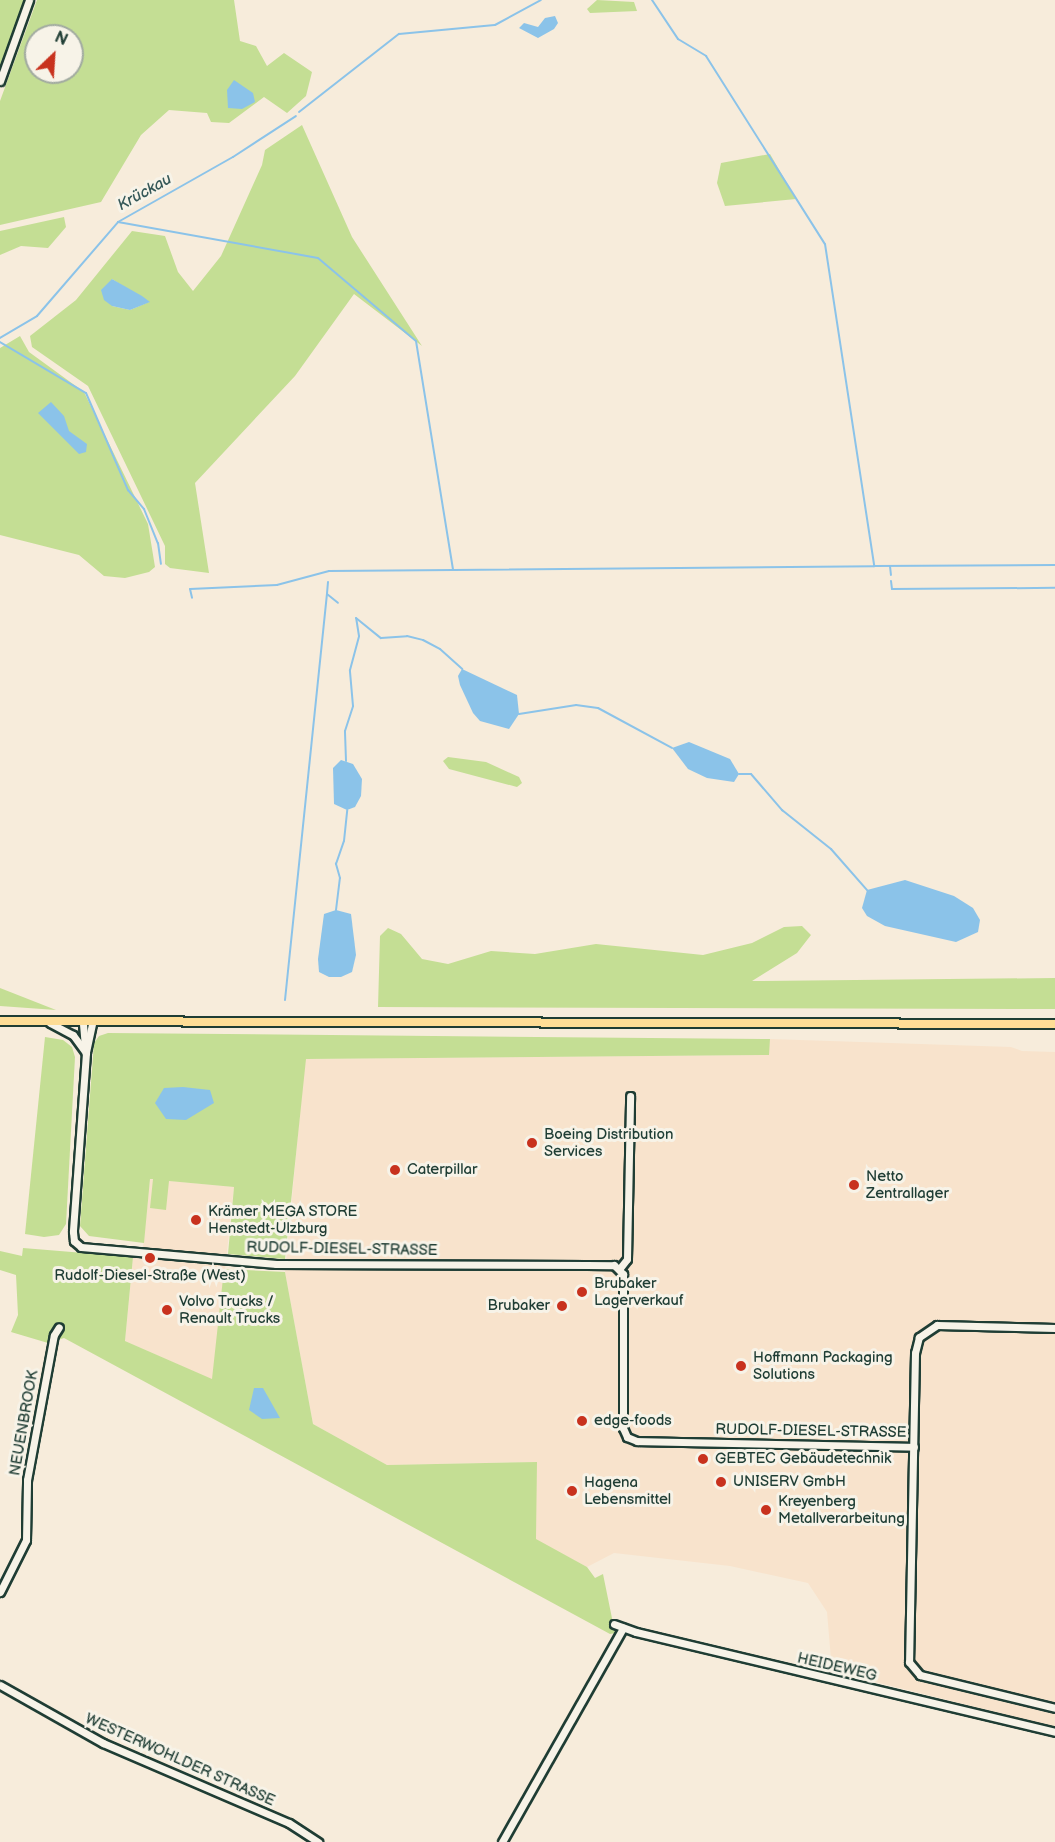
<!DOCTYPE html>
<html>
<head>
<meta charset="utf-8">
<style>
  body { margin:0 }
  #map { position:relative; width:1055px; height:1842px; overflow:hidden; background:#f7ecdb; font-family:"Balsamiq Sans",sans-serif }
  div>[style] { position:absolute }
  [style*='--x'] { left:calc(var(--x)*1px); top:calc(var(--y)*1px); width:calc(var(--w)*1px); rotate:calc(var(--a)*1deg) }
  .built>* { inset:0; background:#f8e3cc }
  .green>* { inset:0; background:#c4de94 }
  .water>* { inset:0; background:#8bc3e9 }
  .stream>* { height:2px; margin:-1px; padding:0 1px; transform-origin:1px; border-radius:1px; background:#8bc3e9 }
  .roads { filter:drop-shadow(2px 0 #1f3d34) drop-shadow(-2px 0 #1f3d34) drop-shadow(0 2px #1f3d34) drop-shadow(0 -2px #1f3d34) }
  .minor>* { height:7px; margin:-3.5px; padding:0 3.5px; transform-origin:3.5px; border-radius:3.5px; background:#f7f3e8 }
  .major>* { height:8px; margin:-4px; padding:0 4px; transform-origin:4px; border-radius:4px; background:#fedd96 }
  .dots>* { width:16px; height:16px; translate:-50% -50%; box-sizing:border-box; border:3px solid #f7f3e8; border-radius:50% }
  span { translate:-50% -50%; white-space:nowrap; text-align:center; line-height:1.15; -webkit-text-stroke:6px #f7f3e8; paint-order:stroke }
  .poi-label { font-size:15px; color:#1f3d34 }
  .left { translate:0 -50%; text-align:left }
  .right { translate:-100% -50%; text-align:right }
  .street-label { font-size:15px; color:#1f3d34 }
  .water-label { font-size:16px; color:#355858; font-style:italic }
  .north { position:absolute; left:24px; top:24px; width:60px; height:60px; box-sizing:border-box; background:#f7f3e8; border:2px solid #a1aaa0; border-radius:50%; rotate:25deg; font-size:16px; font-weight:700; line-height:24px; text-align:center; color:#1f3d34 }
  .north::after { content:''; display:block; margin:auto; width:21px; height:27px; background:#c8321e; clip-path:polygon(50% 0,100% 100%,50% 72%,0 100%) }
</style>
</head>
<body>
<div id="map">
  <div class="built">
    <i style="clip-path:polygon(770px 1039px,1011px 1047px,1022px 1051px,1055px 1052px,1055px 1727px,832px 1671px,827px 1612px,808px 1583px,730px 1566px,614px 1553px,587px 1567px,536px 1540px,536px 1462px,387px 1465px,313px 1424px,285px 1272px,305px 1059px,768px 1055px)"></i>
    <i style="clip-path:polygon(150px 1179px,234px 1187px,213px 1380px,125px 1341px,133px 1257px,142px 1257px)"></i>
  </div>
  <div class="green">
    <i style="clip-path:polygon(0 0,26px 0,0 69px)"></i>
    <i style="clip-path:polygon(evenodd,37px 0,234px 0,240px 41px,256px 46px,267px 66px,284px 53px,312px 72px,306px 96px,287px 113px,264px 97px,229px 123px,211px 122px,207px 113px,169px 110px,141px 135px,101px 202px,0 225px,0 101px,37px 0,36px 36px,72px 36px,72px 72px,36px 72px,36px 36px)"></i>
    <i style="clip-path:polygon(597px 0,634px 2px,637px 11px,590px 13px,587px 9px)"></i>
    <i style="clip-path:polygon(evenodd,302px 125px,352px 237px,422px 346px,354px 294px,295px 376px,195px 483px,209px 573px,170px 568px,165px 564px,165px 546px,88px 386px,32px 347px,30px 336px,76px 300px,132px 231px,165px 236px,178px 272px,193px 291px,221px 256px,262px 165px,265px 150px,302px 125px,112px 279px,123px 286px,149px 302px,130px 310px,112px 306px,112px 279px)"></i>
    <i style="clip-path:polygon(770px 154px,796px 199px,725px 206px,717px 183px,721px 163px)"></i>
    <i style="clip-path:polygon(64px 217px,66px 227px,48px 248px,21px 246px,0 255px,0 231px)"></i>
    <i style="clip-path:polygon(20px 336px,29px 352px,84px 392px,148px 524px,155px 567px,149px 572px,125px 578px,104px 576px,79px 555px,0 535px,0 348px)"></i>
    <i style="clip-path:polygon(448px 757px,486px 762px,519px 777px,522px 783px,517px 787px,449px 769px,443px 761px)"></i>
    <i style="clip-path:polygon(802px 926px,811px 935px,797px 953px,752px 981px,1055px 978px,1055px 1009px,378px 1007px,380px 936px,388px 928px,401px 934px,422px 959px,448px 964px,491px 951px,535px 954px,596px 944px,703px 955px,752px 943px,784px 927px)"></i>
    <i style="clip-path:polygon(0 988px,56px 1010px,0 1006px)"></i>
    <i style="clip-path:polygon(108px 1033px,770px 1039px,769px 1055px,306px 1059px,285px 1259px,228px 1254px,234px 1187px,169px 1181px,166px 1210px,150px 1208px,153px 1179px,150px 1179px,144px 1243px,89px 1236px,80px 1226px,94px 1043px,99px 1036px)"></i>
    <i style="clip-path:polygon(45px 1037px,63px 1040px,72px 1047px,75px 1057px,66px 1224px,59px 1235px,44px 1237px,25px 1234px)"></i>
    <i style="clip-path:polygon(23px 1248px,133px 1257px,125px 1341px,212px 1379px,224px 1269px,285px 1272px,313px 1424px,387px 1465px,537px 1462px,536px 1539px,587px 1567px,595px 1578px,603px 1574px,615px 1633px,610px 1634px,64px 1338px,48px 1343px,11px 1332px,18px 1315px,16px 1275px,0 1270px,0 1251px,22px 1256px)"></i>
  </div>
  <div class="water">
    <i style="clip-path:polygon(555px 16px,558px 23px,554px 29px,538px 38px,519px 28px,524px 23px,538px 27px,545px 18px)"></i>
    <i style="clip-path:polygon(234px 80px,253px 93px,255px 102px,242px 109px,228px 108px,227px 90px)"></i>
    <i style="clip-path:polygon(112px 279px,142px 296px,150px 302px,130px 310px,112px 306px,104px 300px,101px 290px)"></i>
    <i style="clip-path:polygon(51px 402px,64px 416px,69px 431px,87px 444px,86px 452px,79px 454px,38px 413px)"></i>
    <i style="clip-path:polygon(462px 669px,517px 695px,519px 714px,509px 729px,480px 721px,473px 713px,460px 685px,458px 676px)"></i>
    <i style="clip-path:polygon(689px 742px,730px 759px,739px 774px,734px 782px,707px 778px,688px 769px,672px 748px)"></i>
    <i style="clip-path:polygon(341px 760px,353px 764px,362px 779px,361px 796px,355px 807px,347px 810px,334px 804px,333px 768px)"></i>
    <i style="clip-path:polygon(905px 880px,954px 896px,973px 908px,980px 920px,978px 932px,956px 942px,885px 926px,867px 916px,862px 908px,867px 890px)"></i>
    <i style="clip-path:polygon(336px 910px,351px 914px,356px 955px,352px 972px,341px 977px,329px 977px,319px 972px,318px 959px,324px 914px)"></i>
    <i style="clip-path:polygon(183px 1087px,210px 1090px,214px 1103px,186px 1120px,166px 1119px,155px 1103px,164px 1088px)"></i>
    <i style="clip-path:polygon(254px 1388px,263px 1388px,280px 1418px,262px 1419px,249px 1410px)"></i>
  </div>
  <div class="stream">
    <i style="--x:652;--y:0;--w:47;--a:56.3"></i>
    <i style="--x:678;--y:39;--w:33;--a:31"></i>
    <i style="--x:706;--y:56;--w:222;--a:57.7"></i>
    <i style="--x:825;--y:244;--w:326;--a:81.3"></i>
    <i style="--x:874;--y:566;--w:181;--a:-0.3"></i>
    <i style="--x:299;--y:112;--w:127;--a:-38"></i>
    <i style="--x:399;--y:34;--w:96;--a:-5.4"></i>
    <i style="--x:495;--y:25;--w:52;--a:-28.5"></i>
    <i style="--x:118;--y:222;--w:203;--a:10.2"></i>
    <i style="--x:318;--y:258;--w:128;--a:40.3"></i>
    <i style="--x:416;--y:341;--w:232;--a:80.8"></i>
    <i style="--x:453;--y:570;--w:124;--a:179.5"></i>
    <i style="--x:329;--y:571;--w:54;--a:164.9"></i>
    <i style="--x:277;--y:585;--w:87;--a:177.4"></i>
    <i style="--x:190;--y:589;--w:9;--a:77"></i>
    <i style="--x:0;--y:338;--w:43;--a:-30.7"></i>
    <i style="--x:37;--y:316;--w:124;--a:-49.2"></i>
    <i style="--x:118;--y:222;--w:132;--a:-29.5"></i>
    <i style="--x:233;--y:157;--w:75;--a:-33.1"></i>
    <i style="--x:0;--y:342;--w:100;--a:30.7"></i>
    <i style="--x:86;--y:393;--w:106;--a:66.6"></i>
    <i style="--x:128;--y:490;--w:25;--a:50"></i>
    <i style="--x:144;--y:509;--w:37;--a:68"></i>
    <i style="--x:158;--y:543;--w:21;--a:82"></i>
    <i style="--x:890;--y:566;--w:9;--a:84"></i>
    <i style="--x:454;--y:570;--w:420;--a:-0.5"></i>
    <i style="--x:891;--y:581;--w:8;--a:83"></i>
    <i style="--x:892;--y:589;--w:163;--a:-0.4"></i>
    <i style="--x:328;--y:582;--w:12;--a:95"></i>
    <i style="--x:327;--y:594;--w:14;--a:39"></i>
    <i style="--x:356;--y:618;--w:32;--a:39"></i>
    <i style="--x:381;--y:638;--w:26;--a:-4"></i>
    <i style="--x:407;--y:636;--w:16;--a:14"></i>
    <i style="--x:423;--y:640;--w:19;--a:28"></i>
    <i style="--x:440;--y:649;--w:30;--a:42"></i>
    <i style="--x:519;--y:714;--w:58;--a:-9"></i>
    <i style="--x:576;--y:705;--w:22;--a:8"></i>
    <i style="--x:598;--y:708;--w:84;--a:28.4"></i>
    <i style="--x:346;--y:761;--w:30;--a:-92"></i>
    <i style="--x:345;--y:731;--w:26;--a:-72"></i>
    <i style="--x:353;--y:706;--w:36;--a:-95"></i>
    <i style="--x:350;--y:670;--w:35;--a:-75"></i>
    <i style="--x:359;--y:636;--w:18;--a:-99"></i>
    <i style="--x:739;--y:774;--w:12;--a:0"></i>
    <i style="--x:751;--y:774;--w:48;--a:49.3"></i>
    <i style="--x:782;--y:810;--w:63;--a:38.5"></i>
    <i style="--x:831;--y:849;--w:55;--a:48.7"></i>
    <i style="--x:336;--y:910;--w:32;--a:-83"></i>
    <i style="--x:340;--y:878;--w:15;--a:-106"></i>
    <i style="--x:336;--y:864;--w:24;--a:-71"></i>
    <i style="--x:344;--y:841;--w:31;--a:-84"></i>
    <i style="--x:285;--y:1000;--w:408;--a:-84.1"></i>
  </div>
  <div class="roads">
    <div class="minor">
      <i style="--x:0;--y:81;--w:86;--a:-70.3"></i>
      <i style="--x:50;--y:1023;--w:26;--a:28"></i>
      <i style="--x:73;--y:1035;--w:22;--a:54"></i>
      <i style="--x:83;--y:1024;--w:23;--a:85"></i>
      <i style="--x:92;--y:1024;--w:30;--a:102"></i>
      <i style="--x:86;--y:1053;--w:179;--a:94.2"></i>
      <i style="--x:73;--y:1232;--w:9;--a:84"></i>
      <i style="--x:74;--y:1241;--w:9;--a:41"></i>
      <i style="--x:81;--y:1247;--w:196;--a:5"></i>
      <i style="--x:276;--y:1264;--w:338;--a:0.2"></i>
      <i style="--x:614;--y:1265;--w:13;--a:45"></i>
      <i style="--x:623;--y:1274;--w:154;--a:90"></i>
      <i style="--x:623;--y:1428;--w:10;--a:66"></i>
      <i style="--x:627;--y:1437;--w:11;--a:22"></i>
      <i style="--x:637;--y:1441;--w:277;--a:1.2"></i>
      <i style="--x:620;--y:1268;--w:11;--a:-52"></i>
      <i style="--x:627;--y:1259;--w:163;--a:-88.9"></i>
      <i style="--x:1055;--y:1328;--w:118;--a:-178.5"></i>
      <i style="--x:937;--y:1325;--w:22;--a:146"></i>
      <i style="--x:919;--y:1337;--w:16;--a:104"></i>
      <i style="--x:915;--y:1353;--w:309;--a:91.1"></i>
      <i style="--x:909;--y:1662;--w:17;--a:50"></i>
      <i style="--x:920;--y:1675;--w:139;--a:13.7"></i>
      <i style="--x:0;--y:1592;--w:58;--a:-63.4"></i>
      <i style="--x:26;--y:1540;--w:60;--a:-89"></i>
      <i style="--x:27;--y:1480;--w:147;--a:-79.5"></i>
      <i style="--x:54;--y:1335;--w:9;--a:-58"></i>
      <i style="--x:614;--y:1624;--w:23;--a:20"></i>
      <i style="--x:636;--y:1632;--w:431;--a:13.4"></i>
      <i style="--x:0;--y:1685;--w:118;--a:29.4"></i>
      <i style="--x:103;--y:1743;--w:202;--a:23.3"></i>
      <i style="--x:289;--y:1823;--w:35;--a:33"></i>
      <i style="--x:502;--y:1842;--w:246;--a:-60.5"></i>
    </div>
    <div class="major">
      <i style="--x:0;--y:1021;--w:1055;--a:0.16"></i>
    </div>
  </div>
  <div class="dots">
    <i style="left:532px;top:1143px;background:#c8321e"></i>
    <i style="left:395px;top:1170px;background:#c8321e"></i>
    <i style="left:854px;top:1185px;background:#c8321e"></i>
    <i style="left:196px;top:1220px;background:#c8321e"></i>
    <i style="left:150px;top:1258px;background:#c8321e"></i>
    <i style="left:582px;top:1292px;background:#c8321e"></i>
    <i style="left:562px;top:1306px;background:#c8321e"></i>
    <i style="left:167px;top:1310px;background:#c8321e"></i>
    <i style="left:741px;top:1366px;background:#c8321e"></i>
    <i style="left:582px;top:1421px;background:#c8321e"></i>
    <i style="left:703px;top:1459px;background:#c8321e"></i>
    <i style="left:721px;top:1482px;background:#c8321e"></i>
    <i style="left:572px;top:1491px;background:#c8321e"></i>
    <i style="left:766px;top:1510px;background:#c8321e"></i>
  </div>
  <div class="poi-label">
    <span class="left" style="left:544px;top:1143px">Boeing Distribution<br>Services</span>
    <span class="left" style="left:407px;top:1170px">Caterpillar</span>
    <span class="left" style="left:866px;top:1185px">Netto<br>Zentrallager</span>
    <span class="left" style="left:208px;top:1220px">Krämer MEGA STORE<br>Henstedt-Ulzburg</span>
    <span style="left:150px;top:1276px">Rudolf-Diesel-Straße (West)</span>
    <span class="left" style="left:594px;top:1292px">Brubaker<br>Lagerverkauf</span>
    <span class="left" style="left:179px;top:1310px">Volvo Trucks /<br>Renault Trucks</span>
    <span class="right" style="left:550px;top:1306px">Brubaker</span>
    <span class="left" style="left:753px;top:1366px">Hoffmann Packaging<br>Solutions</span>
    <span class="left" style="left:594px;top:1421px">edge-foods</span>
    <span class="left" style="left:715px;top:1459px">GEBTEC Gebäudetechnik</span>
    <span class="left" style="left:584px;top:1491px">Hagena<br>Lebensmittel</span>
    <span class="left" style="left:733px;top:1482px">UNISERV GmbH</span>
    <span class="left" style="left:778px;top:1510px">Kreyenberg<br>Metallverarbeitung</span>
  </div>
  <div class="street-label">
    <span style="left:342px;top:1249px;rotate:1deg">RUDOLF-DIESEL-STRASSE</span>
    <span style="left:24px;top:1423px;rotate:-80deg">NEUENBROOK</span>
    <span style="left:811px;top:1431px;rotate:1deg">RUDOLF-DIESEL-STRASSE</span>
    <span style="left:837px;top:1667px;rotate:13deg">HEIDEWEG</span>
    <span style="left:180px;top:1760px;rotate:24deg">WESTERWOHLDER STRASSE</span>
  </div>
  <div class="water-label">
    <span style="left:145px;top:193px;rotate:-29deg">Krückau</span>
  </div>
  <div class="north">N</div>
</div>
</body>
</html>
